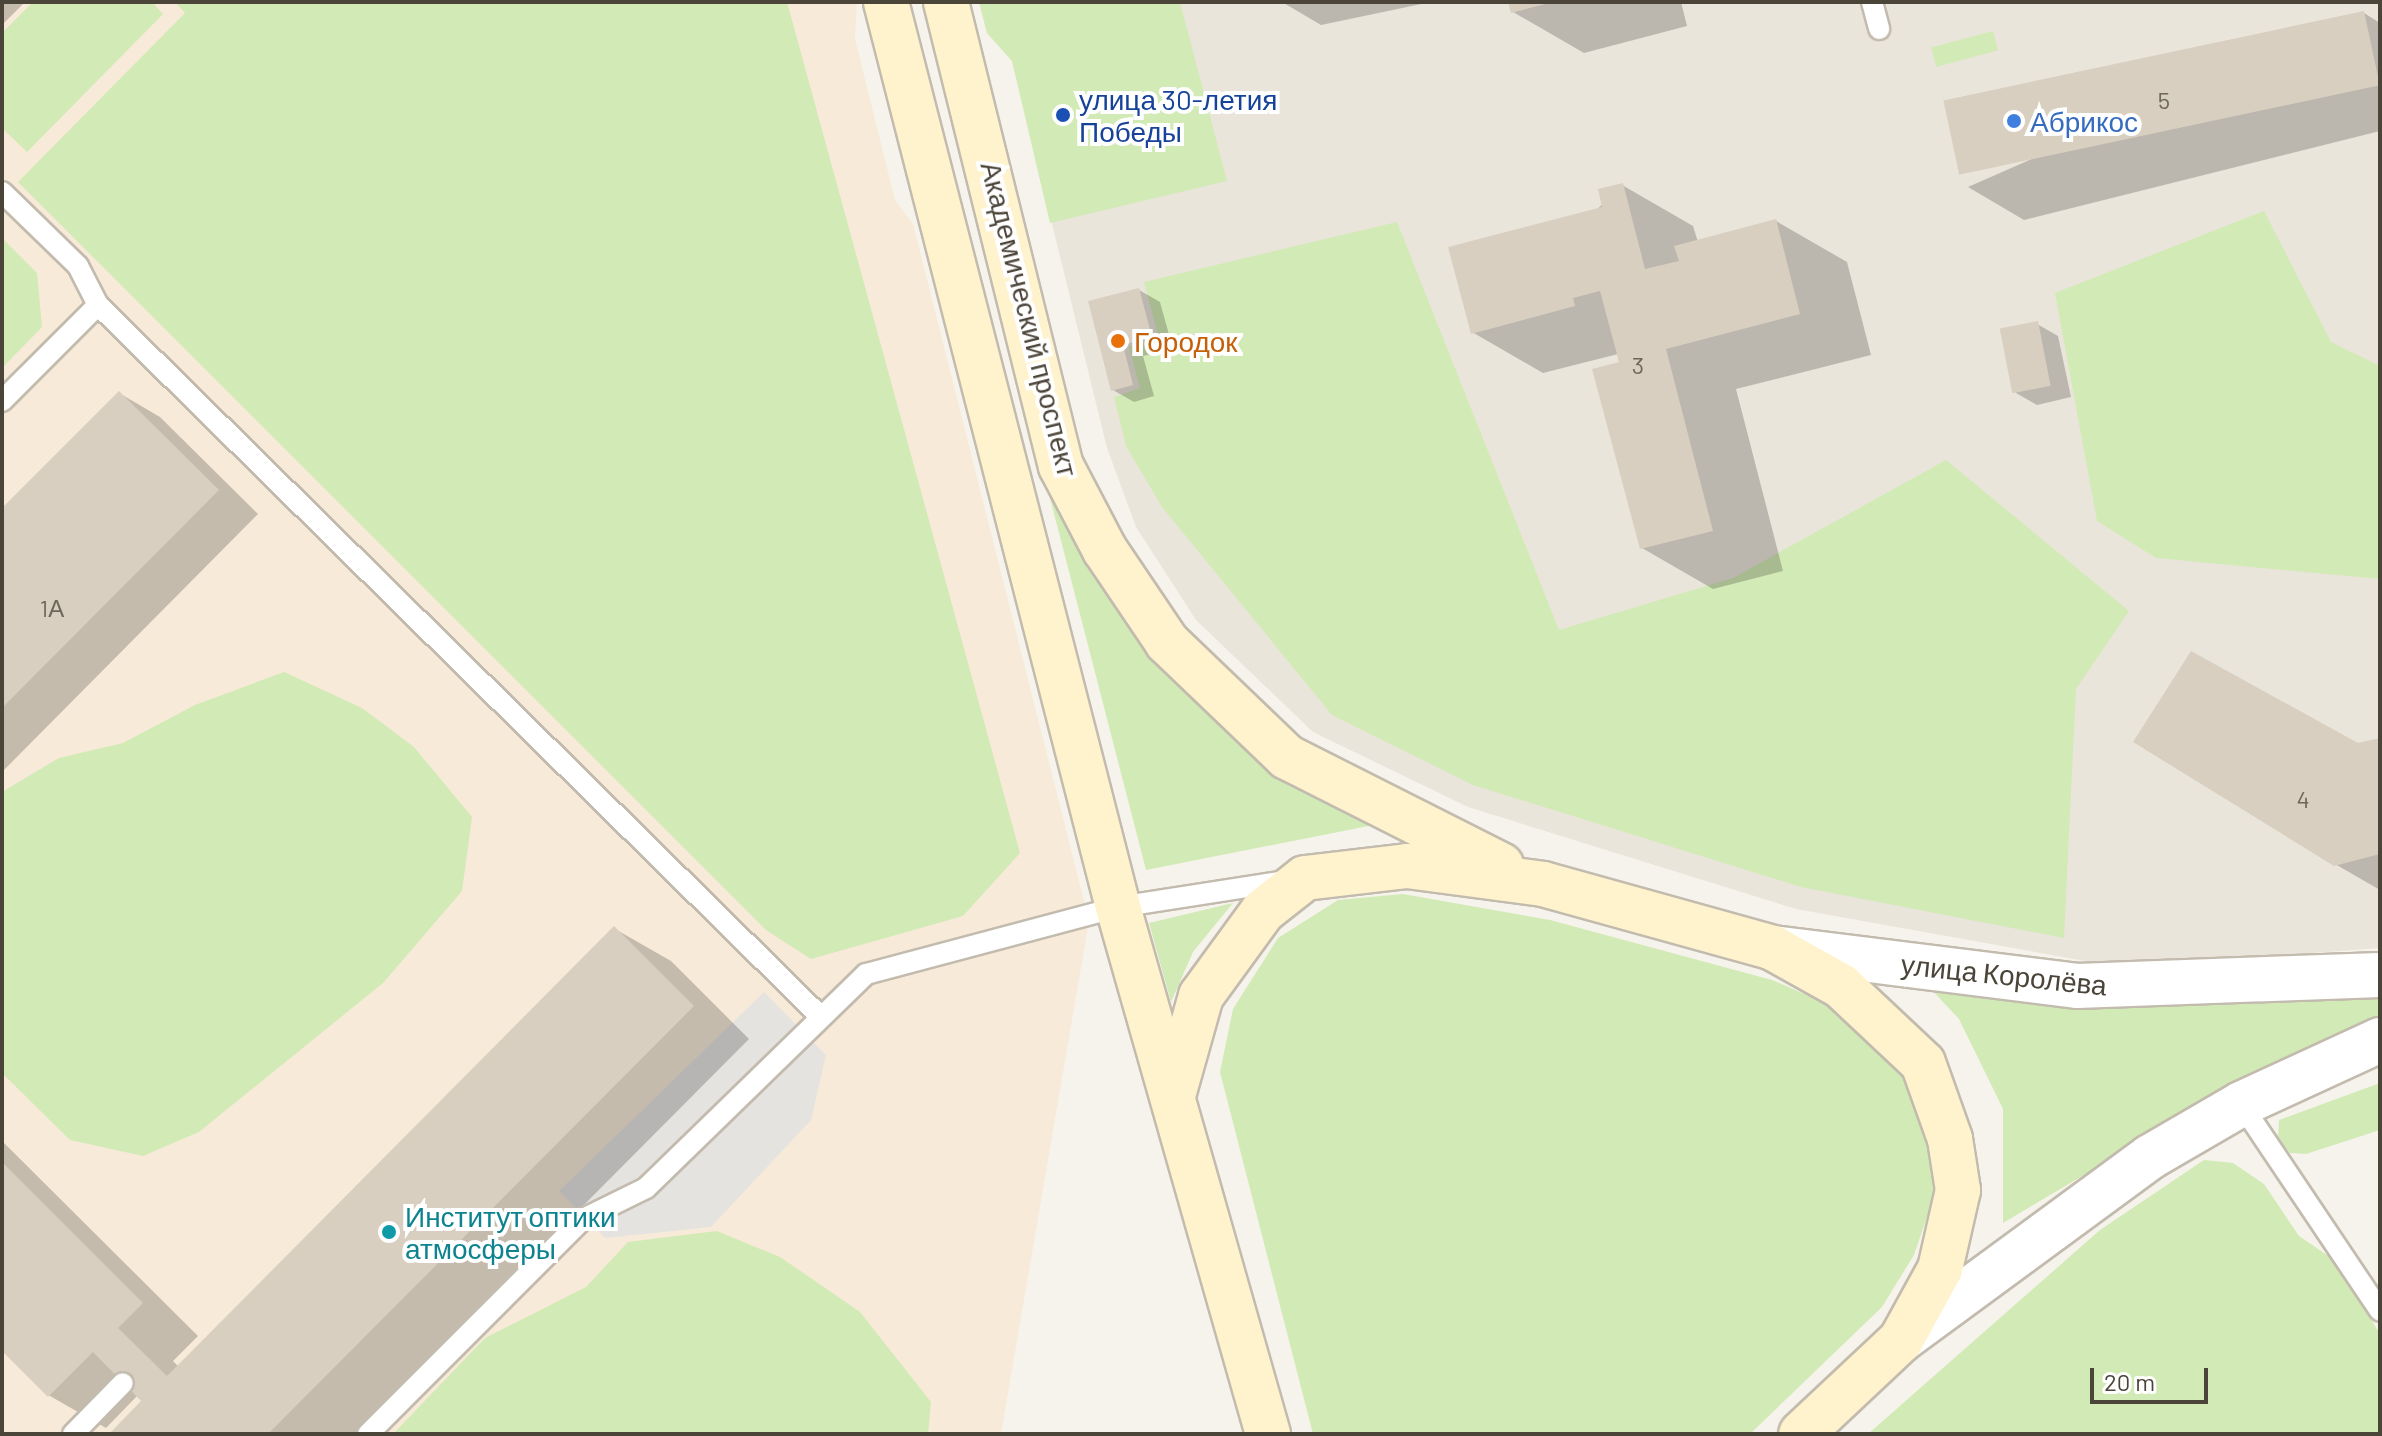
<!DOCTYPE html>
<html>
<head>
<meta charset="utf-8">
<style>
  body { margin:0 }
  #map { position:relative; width:2382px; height:1436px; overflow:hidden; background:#f6f3ec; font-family:Barlow,sans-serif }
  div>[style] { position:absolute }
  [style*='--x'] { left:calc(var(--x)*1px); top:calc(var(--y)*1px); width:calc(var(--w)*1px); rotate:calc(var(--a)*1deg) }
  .residential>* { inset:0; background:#eae5da }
  .commercial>* { inset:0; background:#f7ead8 }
  .green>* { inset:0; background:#d2eab5; transform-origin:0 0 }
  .parking>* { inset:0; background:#e5e3e0 }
  .shadow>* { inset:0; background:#0003 }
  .building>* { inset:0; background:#d8cfc1; transform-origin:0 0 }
  .roads { filter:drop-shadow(2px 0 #c2bbae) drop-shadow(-2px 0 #c2bbae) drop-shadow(0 2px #c2bbae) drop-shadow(0 -2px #c2bbae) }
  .service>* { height:20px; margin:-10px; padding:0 10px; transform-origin:10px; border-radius:10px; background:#fff }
  .tertiary>* { height:44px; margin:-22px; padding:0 22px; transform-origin:22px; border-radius:22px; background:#fff }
  .secondary>* { height:44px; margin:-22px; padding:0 22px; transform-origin:22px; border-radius:22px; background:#fff3cd }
  .dots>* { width:22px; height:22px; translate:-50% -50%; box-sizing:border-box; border:4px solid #fff; border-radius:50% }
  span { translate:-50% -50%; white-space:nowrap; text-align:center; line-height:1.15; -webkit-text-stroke:8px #fff; paint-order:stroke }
  .number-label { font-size:24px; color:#6e675b }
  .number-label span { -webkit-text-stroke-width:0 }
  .transit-label { font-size:28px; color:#164399 }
  .left { translate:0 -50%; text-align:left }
  .shop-label { font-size:28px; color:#366cbe }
  .street-label { font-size:28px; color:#4b4439 }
  .food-label { font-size:28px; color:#c56008 }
  .culture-label { font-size:28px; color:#0d838f }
  .frame { position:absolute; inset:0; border:4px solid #4b4439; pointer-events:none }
  .scale { position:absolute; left:2090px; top:1368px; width:118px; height:36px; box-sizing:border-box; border:4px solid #4b4439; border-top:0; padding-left:10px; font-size:24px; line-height:28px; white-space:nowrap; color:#4b4439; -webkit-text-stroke:6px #fff; paint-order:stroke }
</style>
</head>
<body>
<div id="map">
  <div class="residential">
    <i style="clip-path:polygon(979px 2px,2380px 2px,2380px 948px,2207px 961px,2085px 961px,1796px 909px,1468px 807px,1313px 732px,1196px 620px,1136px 527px,1107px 448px,1012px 61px,987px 33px)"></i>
  </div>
  <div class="commercial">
    <i style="clip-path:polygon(2px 2px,857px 2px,855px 39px,895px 200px,913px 224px,1089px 921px,1001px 1434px,2px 1434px)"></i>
  </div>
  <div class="green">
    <i style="clip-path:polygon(33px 2px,152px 2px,163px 14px,27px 152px,2px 128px,2px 33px)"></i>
    <i style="clip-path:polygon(175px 2px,787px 2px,1020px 853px,963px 916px,811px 959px,766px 930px,18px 182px,185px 13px)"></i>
    <i style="clip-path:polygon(922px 2px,934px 2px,1050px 452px,1133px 603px,1394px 821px,1146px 870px)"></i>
    <i style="clip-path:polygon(979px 2px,1180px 2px,1227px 181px,1050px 223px,1012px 61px,987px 33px)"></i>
    <i style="left:1993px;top:31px;width:20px;height:64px;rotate:75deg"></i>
    <i style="clip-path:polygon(2264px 211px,2331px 342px,2380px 366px,2380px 579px,2156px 558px,2097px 521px,2055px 293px)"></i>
    <i style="clip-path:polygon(1397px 222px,1559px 630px,1733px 578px,1946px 460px,2129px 611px,2076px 689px,2064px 938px,1801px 887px,1473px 785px,1332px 715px,1162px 507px,1126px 446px,1114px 397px,1140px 388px,1129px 347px,1159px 339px,1144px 282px)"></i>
    <i style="clip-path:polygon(2px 238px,37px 273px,42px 327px,2px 368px)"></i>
    <i style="clip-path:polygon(284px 672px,362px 708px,414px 747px,472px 817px,462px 891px,383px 983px,199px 1132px,143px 1156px,70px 1140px,2px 1073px,2px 792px,59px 758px,123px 743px,195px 705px)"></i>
    <i style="clip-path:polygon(1403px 894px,1550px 920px,1772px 980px,1832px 1006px,1909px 1076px,1925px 1108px,1939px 1182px,1914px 1255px,1882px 1307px,1750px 1434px,1313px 1434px,1220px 1072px,1233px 1009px,1278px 938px,1338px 900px)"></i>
    <i style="clip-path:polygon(1233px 903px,1193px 952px,1171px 1002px,1149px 923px)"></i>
    <i style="clip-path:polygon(1914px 971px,2380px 994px,2380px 1015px,2232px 1087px,2003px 1223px,2003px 1109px,1959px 1019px)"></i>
    <i style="clip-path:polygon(2380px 1083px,2380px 1130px,2306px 1154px,2290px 1153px,2278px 1138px,2279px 1120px)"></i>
    <i style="clip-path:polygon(2204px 1160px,2233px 1163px,2264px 1184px,2299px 1236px,2330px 1257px,2351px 1288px,2380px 1334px,2380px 1434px,1868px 1434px,2100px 1230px)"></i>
    <i style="clip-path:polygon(717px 1231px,780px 1257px,860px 1312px,931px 1402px,928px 1434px,393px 1434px,485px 1338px,586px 1287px,628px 1242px)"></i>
  </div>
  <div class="parking">
    <i style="clip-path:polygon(764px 992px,826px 1055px,811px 1120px,711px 1227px,605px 1238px,559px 1191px)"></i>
  </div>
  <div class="shadow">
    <i style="clip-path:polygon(2px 2px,25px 2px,2px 25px)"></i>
    <i style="clip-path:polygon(1282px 2px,1431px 2px,1321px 25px)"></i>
    <i style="clip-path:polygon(1511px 2px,1681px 2px,1687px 26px,1584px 53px,1513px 12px)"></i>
    <i style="clip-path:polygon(2364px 13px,2380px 23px,2380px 131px,2024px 220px,1968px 187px)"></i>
    <i style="clip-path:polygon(1622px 185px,1693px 226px,1698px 242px,1776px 221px,1847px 262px,1871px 355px,1736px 389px,1783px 571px,1713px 589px,1642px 548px,1618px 354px,1543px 373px,1472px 332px)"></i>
    <i style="clip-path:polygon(1139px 290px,1160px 302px,1173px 349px,1143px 356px,1154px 396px,1134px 402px,1113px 390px,1090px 302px)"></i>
    <i style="clip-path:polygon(2037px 324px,2058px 336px,2071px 397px,2037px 405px,2016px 393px)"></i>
    <i style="clip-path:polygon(119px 393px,160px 417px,258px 514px,2px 772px,2px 511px)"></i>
    <i style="clip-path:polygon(2380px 740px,2380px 890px,2335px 864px,2357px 745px)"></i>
    <i style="clip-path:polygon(615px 929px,671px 961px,749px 1039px,356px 1434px,111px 1434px,144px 1401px,138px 1395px,106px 1428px,50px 1396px,2px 1348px,2px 1141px,198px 1336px,173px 1361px,179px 1367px)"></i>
  </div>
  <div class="building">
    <i style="clip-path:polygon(1508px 2px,1549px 2px,1549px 3px,1511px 13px)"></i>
    <i style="left:2364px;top:11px;width:76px;height:430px;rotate:78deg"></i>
    <i style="clip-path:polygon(1623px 183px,1645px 269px,1679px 261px,1674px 246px,1776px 219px,1800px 314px,1666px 349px,1713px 531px,1640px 549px,1592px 369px,1619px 362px,1600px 291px,1573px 298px,1575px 306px,1471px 334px,1448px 247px,1602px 207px,1598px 189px)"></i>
    <i style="clip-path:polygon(1139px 288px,1152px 337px,1123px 345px,1133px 385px,1111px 391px,1088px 301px)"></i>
    <i style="left:2038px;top:321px;width:66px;height:39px;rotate:79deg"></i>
    <i style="clip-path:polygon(119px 391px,219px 490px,2px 708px,2px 508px)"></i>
    <i style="clip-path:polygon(2191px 651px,2358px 743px,2380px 738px,2380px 854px,2334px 866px,2133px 742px)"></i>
    <i style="clip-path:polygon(614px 926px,694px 1006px,268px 1434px,109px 1434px,141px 1401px,93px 1352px,48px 1397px,2px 1351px,2px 1162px,143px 1303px,118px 1328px,167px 1376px)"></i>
  </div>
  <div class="roads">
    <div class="service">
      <i style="--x:1872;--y:2;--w:28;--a:75"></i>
      <i style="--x:2;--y:192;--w:106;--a:44.2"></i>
      <i style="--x:78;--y:266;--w:44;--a:62.9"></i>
      <i style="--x:98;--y:305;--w:1015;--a:44.56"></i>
      <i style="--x:2;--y:401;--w:136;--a:-45"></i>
      <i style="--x:2241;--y:1104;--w:249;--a:56.1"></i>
      <i style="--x:73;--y:1434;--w:71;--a:-45.6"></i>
      <i style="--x:368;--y:1434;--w:304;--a:-45"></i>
      <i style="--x:583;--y:1219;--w:70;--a:-26.2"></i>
      <i style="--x:646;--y:1188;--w:307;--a:-44.2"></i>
      <i style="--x:866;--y:974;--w:261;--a:-14.9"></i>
      <i style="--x:1118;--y:907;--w:170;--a:-8.8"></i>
    </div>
    <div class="tertiary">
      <i style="--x:1773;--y:948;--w:306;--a:7.1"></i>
      <i style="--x:2077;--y:986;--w:303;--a:-2.1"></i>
      <i style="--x:1901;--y:1340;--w:309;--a:-36.3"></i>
      <i style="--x:2150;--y:1157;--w:105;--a:-30.2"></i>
      <i style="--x:2241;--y:1104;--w:153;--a:-24.7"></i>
    </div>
    <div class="secondary">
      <i style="--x:886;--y:2;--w:934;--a:75.62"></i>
      <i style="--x:1118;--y:907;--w:548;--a:74.11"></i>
      <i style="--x:946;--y:2;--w:478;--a:76.1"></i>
      <i style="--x:1061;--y:466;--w:95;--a:62.4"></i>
      <i style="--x:1105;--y:550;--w:111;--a:56"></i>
      <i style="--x:1167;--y:642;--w:166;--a:43.8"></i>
      <i style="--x:1287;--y:757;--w:240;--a:26.8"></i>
      <i style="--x:1174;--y:1092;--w:100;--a:-74.3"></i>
      <i style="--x:1201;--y:996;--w:105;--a:-53.9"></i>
      <i style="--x:1263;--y:911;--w:53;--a:-38.2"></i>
      <i style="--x:1305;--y:878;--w:103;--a:-6.7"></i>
      <i style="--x:1407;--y:866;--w:137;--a:7.5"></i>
      <i style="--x:1543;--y:884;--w:239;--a:15.5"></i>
      <i style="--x:1773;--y:948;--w:78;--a:29.2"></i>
      <i style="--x:1841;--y:986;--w:112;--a:43.2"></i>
      <i style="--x:1923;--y:1063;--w:81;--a:70.4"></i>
      <i style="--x:1950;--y:1139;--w:52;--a:81.1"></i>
      <i style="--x:1958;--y:1190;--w:81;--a:102.8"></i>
      <i style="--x:1940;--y:1269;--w:81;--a:118.8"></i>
      <i style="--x:1901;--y:1340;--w:137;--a:136.8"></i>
    </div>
  </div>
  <div class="dots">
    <i style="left:1063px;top:115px;background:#1a4fb4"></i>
    <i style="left:2014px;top:121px;background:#3f7fe0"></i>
    <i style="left:1118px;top:341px;background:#e8710a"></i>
    <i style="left:389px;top:1232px;background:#0f9aa8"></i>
  </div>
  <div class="number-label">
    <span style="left:2164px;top:100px">5</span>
    <span style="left:1638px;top:365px">3</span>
    <span style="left:52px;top:608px">1А</span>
    <span style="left:2303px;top:799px">4</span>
  </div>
  <div class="transit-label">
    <span class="left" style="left:1079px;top:115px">улица 30-летия<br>Победы</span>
  </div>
  <div class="shop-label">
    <span class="left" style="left:2030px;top:121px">Абрикос</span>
  </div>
  <div class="street-label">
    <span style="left:1030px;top:319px;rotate:76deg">Академический проспект</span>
    <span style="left:2004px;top:974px;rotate:6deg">улица Королёва</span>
  </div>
  <div class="food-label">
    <span class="left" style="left:1134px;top:341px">Городок</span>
  </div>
  <div class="culture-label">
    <span class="left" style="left:405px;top:1232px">Институт оптики<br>атмосферы</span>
  </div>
  <div class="frame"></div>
  <div class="scale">20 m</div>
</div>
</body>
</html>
